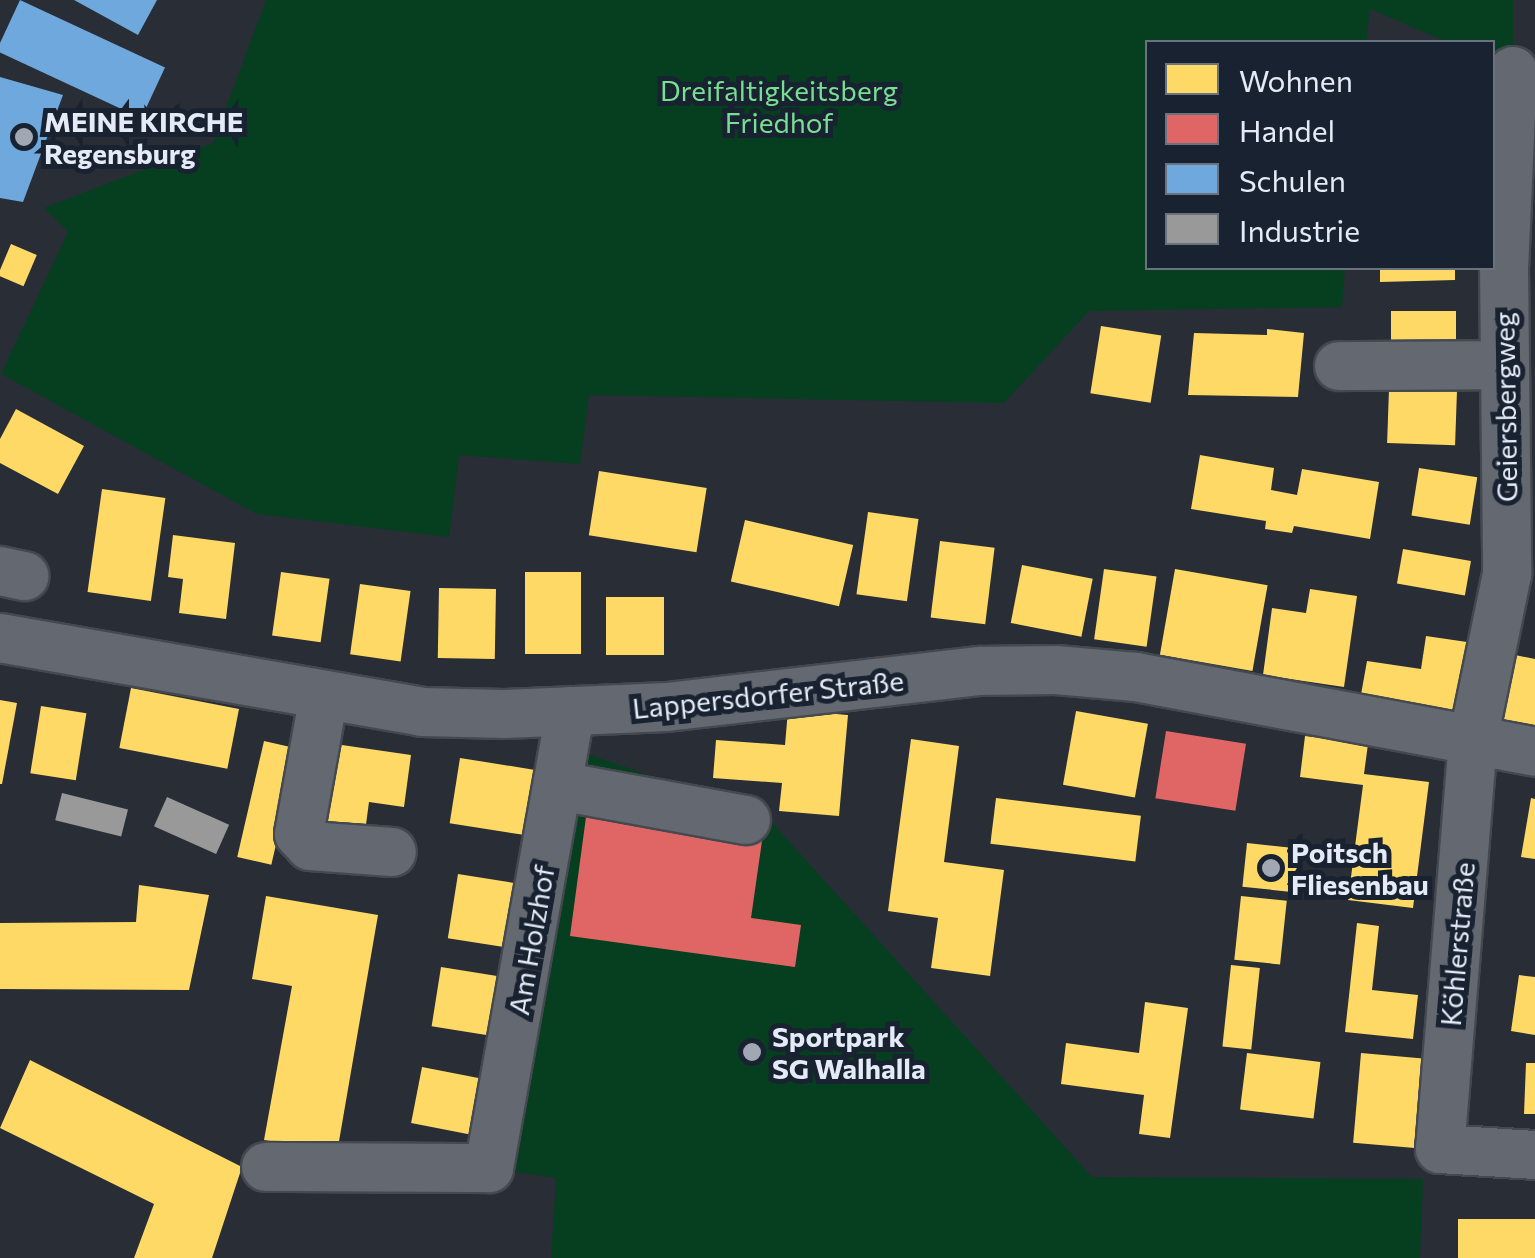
<!DOCTYPE html>
<html>
<head>
<meta charset="utf-8">
<style>
  body { margin:0 }
  #map { position:relative; width:1535px; height:1258px; overflow:hidden; background:#282d36; font-family:Commissioner,sans-serif }
  div>[style] { position:absolute }
  [style*='--x'] { left:calc(var(--x)*1px); top:calc(var(--y)*1px); width:calc(var(--w)*1px); rotate:calc(var(--a)*1deg) }
  .green>* { inset:0; background:#063f1f }
  .homes>* { inset:0; background:#ffd966; transform-origin:0 0 }
  .shops>* { inset:0; background:#e06666; transform-origin:0 0 }
  .schools>* { inset:0; background:#6fa8dc; transform-origin:0 0 }
  .industry>* { inset:0; background:#999; transform-origin:0 0 }
  .roads { filter:drop-shadow(2px 0 #444950) drop-shadow(-2px 0 #444950) drop-shadow(0 2px #444950) drop-shadow(0 -2px #444950) }
  .minor>* { height:48px; margin:-24px; padding:0 24px; transform-origin:24px; border-radius:24px; background:#646870 }
  .dots>* { width:28px; height:28px; translate:-50% -50%; box-sizing:border-box; border:5px solid #182231; border-radius:50% }
  span { translate:-50% -50%; white-space:nowrap; text-align:center; line-height:1.15; -webkit-text-stroke:10px #182231; paint-order:stroke }
  .park-label { font-size:28px; color:#78df92 }
  .poi-label { font-size:28px; color:#e4ebf6; font-weight:700 }
  .left { translate:0 -50%; text-align:left }
  .street-label { font-size:28px; color:#e4ebf6 }
  .legend { position:absolute; left:1145px; top:40px; width:350px; height:230px; box-sizing:border-box; background:#182231; border:2px solid #6a7280; margin:0; padding:12px 18px; list-style:none; font-size:30px; color:#e4ebf6 }
  .legend li { display:flex; align-items:center; gap:20px; height:50px }
  .legend b { width:50px; border:2px solid #6a7280 }
</style>
</head>
<body>
<div id="map">
  <div class="green">
    <i style="clip-path:polygon(266px 0,1513px 0,1513px 71px,1493px 62px,1492px 42px,1447px 42px,1370px 9px,1366px 42px,1148px 42px,1148px 268px,1345px 268px,1342px 307px,1089px 311px,1004px 403px,589px 395px,580px 464px,459px 455px,449px 537px,257px 514px,1px 374px,68px 232px,44px 208px,213px 143px)"></i>
    <i style="clip-path:polygon(579px 751px,766px 816px,1092px 1177px,1423px 1179px,1420px 1258px,551px 1258px,556px 1178px,503px 1170px)"></i>
  </div>
  <div class="homes">
    <i style="left:11px;top:244px;width:28px;height:34px;rotate:23deg"></i>
    <i style="clip-path:polygon(1380px 268px,1455px 268px,1455px 280px,1380px 282px)"></i>
    <i style="left:1391px;top:311px;width:65px;height:49px"></i>
    <i style="left:1101px;top:326px;width:61px;height:68px;rotate:9deg"></i>
    <i style="clip-path:polygon(1267px 329px,1304px 333px,1298px 397px,1188px 395px,1194px 333px,1267px 335px)"></i>
    <i style="left:1389px;top:389px;width:68px;height:54px;rotate:2deg"></i>
    <i style="clip-path:polygon(16px 409px,84px 446px,58px 494px,0 463px,0 439px)"></i>
    <i style="clip-path:polygon(1200px 455px,1274px 468px,1271px 490px,1297px 495px,1302px 469px,1379px 482px,1370px 539px,1294px 526px,1292px 533px,1265px 529px,1266px 521px,1191px 509px)"></i>
    <i style="left:1419px;top:468px;width:59px;height:48px;rotate:9deg"></i>
    <i style="left:599px;top:471px;width:109px;height:65px;rotate:9deg"></i>
    <i style="left:102px;top:489px;width:64px;height:104px;rotate:8deg"></i>
    <i style="left:868px;top:512px;width:51px;height:83px;rotate:8deg"></i>
    <i style="left:745px;top:520px;width:111px;height:63px;rotate:13deg"></i>
    <i style="clip-path:polygon(173px 535px,235px 543px,226px 619px,179px 613px,183px 579px,168px 577px)"></i>
    <i style="left:940px;top:541px;width:55px;height:77px;rotate:7deg"></i>
    <i style="left:1403px;top:549px;width:69px;height:35px;rotate:10deg"></i>
    <i style="left:1022px;top:565px;width:72px;height:59px;rotate:11deg"></i>
    <i style="left:1104px;top:569px;width:53px;height:71px;rotate:8deg"></i>
    <i style="left:1175px;top:569px;width:94px;height:87px;rotate:10deg"></i>
    <i style="left:281px;top:572px;width:49px;height:64px;rotate:8deg"></i>
    <i style="left:525px;top:572px;width:56px;height:82px"></i>
    <i style="left:360px;top:584px;width:51px;height:71px;rotate:8deg"></i>
    <i style="left:439px;top:588px;width:57px;height:70px;rotate:1deg"></i>
    <i style="clip-path:polygon(1310px 589px,1357px 596px,1344px 687px,1263px 675px,1272px 608px,1306px 613px)"></i>
    <i style="left:606px;top:597px;width:58px;height:58px"></i>
    <i style="clip-path:polygon(1426px 636px,1467px 642px,1455px 719px,1360px 700px,1367px 661px,1421px 669px)"></i>
    <i style="clip-path:polygon(1515px 655px,1535px 659px,1535px 728px,1503px 723px)"></i>
    <i style="left:131px;top:688px;width:110px;height:61px;rotate:11deg"></i>
    <i style="clip-path:polygon(0 700px,17px 703px,2px 784px,0 784px)"></i>
    <i style="left:41px;top:706px;width:46px;height:68px;rotate:9deg"></i>
    <i style="clip-path:polygon(788px 710px,848px 715px,839px 816px,779px 811px,782px 783px,713px 778px,716px 740px,785px 745px)"></i>
    <i style="left:1076px;top:711px;width:73px;height:75px;rotate:10deg"></i>
    <i style="clip-path:polygon(1305px 736px,1368px 744px,1364px 774px,1429px 782px,1413px 908px,1348px 900px,1363px 785px,1300px 777px)"></i>
    <i style="clip-path:polygon(911px 739px,959px 746px,944px 862px,1004px 870px,990px 976px,931px 968px,938px 918px,888px 911px)"></i>
    <i style="left:264px;top:741px;width:35px;height:119px;rotate:13deg"></i>
    <i style="clip-path:polygon(328px 743px,411px 755px,404px 807px,369px 802px,365px 832px,316px 825px)"></i>
    <i style="left:460px;top:758px;width:76px;height:66px;rotate:9deg"></i>
    <i style="left:996px;top:798px;width:146px;height:46px;rotate:7deg"></i>
    <i style="clip-path:polygon(1531px 798px,1535px 799px,1535px 859px,1521px 857px)"></i>
    <i style="left:1247px;top:843px;width:54px;height:44px;rotate:6deg"></i>
    <i style="left:458px;top:874px;width:60px;height:65px;rotate:9deg"></i>
    <i style="clip-path:polygon(139px 885px,209px 895px,189px 990px,0 989px,0 923px,136px 922px)"></i>
    <i style="clip-path:polygon(266px 896px,378px 915px,337px 1153px,264px 1140px,292px 986px,252px 979px)"></i>
    <i style="left:1241px;top:896px;width:46px;height:64px;rotate:6deg"></i>
    <i style="clip-path:polygon(1357px 923px,1379px 926px,1372px 990px,1418px 995px,1413px 1039px,1345px 1032px)"></i>
    <i style="left:1231px;top:965px;width:29px;height:82px;rotate:6deg"></i>
    <i style="left:441px;top:967px;width:60px;height:60px;rotate:9deg"></i>
    <i style="clip-path:polygon(1519px 975px,1535px 977px,1535px 1035px,1511px 1031px)"></i>
    <i style="clip-path:polygon(1145px 1002px,1188px 1008px,1170px 1138px,1139px 1134px,1144px 1095px,1061px 1084px,1066px 1043px,1139px 1053px)"></i>
    <i style="left:1247px;top:1053px;width:74px;height:57px;rotate:7deg"></i>
    <i style="left:1361px;top:1053px;width:65px;height:90px;rotate:5deg"></i>
    <i style="clip-path:polygon(30px 1060px,242px 1167px,212px 1258px,134px 1258px,154px 1204px,0 1128px)"></i>
    <i style="clip-path:polygon(1526px 1063px,1535px 1063px,1535px 1114px,1524px 1114px)"></i>
    <i style="left:422px;top:1067px;width:64px;height:57px;rotate:11deg"></i>
    <i style="left:1458px;top:1219px;width:77px;height:39px"></i>
  </div>
  <div class="shops">
    <i style="left:1166px;top:731px;width:81px;height:68px;rotate:9deg"></i>
    <i style="clip-path:polygon(586px 817px,762px 841px,751px 918px,801px 925px,795px 967px,570px 936px)"></i>
  </div>
  <div class="schools">
    <i style="left:20px;top:0;width:160px;height:56px;rotate:25deg"></i>
    <i style="clip-path:polygon(74px 0,157px 0,138px 35px)"></i>
    <i style="clip-path:polygon(0 77px,63px 95px,23px 202px,0 198px)"></i>
  </div>
  <div class="industry">
    <i style="left:62px;top:793px;width:68px;height:28px;rotate:14deg"></i>
    <i style="left:167px;top:797px;width:68px;height:32px;rotate:24deg"></i>
  </div>
  <div class="roads">
    <div class="minor">
      <i style="--x:1513;--y:71;--w:195;--a:92.6"></i>
      <i style="--x:1504;--y:266;--w:308;--a:89.4"></i>
      <i style="--x:1507;--y:574;--w:169;--a:101.6"></i>
      <i style="--x:1473;--y:740;--w:410;--a:94.6"></i>
      <i style="--x:1440;--y:1149;--w:95;--a:3.6"></i>
      <i style="--x:1339;--y:366;--w:165;--a:-0.3"></i>
      <i style="--x:0;--y:571;--w:25;--a:12"></i>
      <i style="--x:0;--y:638;--w:428;--a:9.9"></i>
      <i style="--x:422;--y:712;--w:83;--a:1.4"></i>
      <i style="--x:505;--y:714;--w:162;--a:-2.5"></i>
      <i style="--x:667;--y:707;--w:315;--a:-6.6"></i>
      <i style="--x:980;--y:671;--w:76;--a:-0.8"></i>
      <i style="--x:1056;--y:670;--w:80;--a:5"></i>
      <i style="--x:1136;--y:677;--w:406;--a:10.6"></i>
      <i style="--x:324;--y:695;--w:141;--a:100.2"></i>
      <i style="--x:299;--y:834;--w:16;--a:47"></i>
      <i style="--x:310;--y:846;--w:82;--a:4.2"></i>
      <i style="--x:559;--y:786;--w:190;--a:10.3"></i>
      <i style="--x:266;--y:1167;--w:223;--a:0.3"></i>
      <i style="--x:489;--y:1168;--w:464;--a:-79.9"></i>
    </div>
  </div>
  <div class="dots">
    <i style="left:24px;top:137px;background:#a2a8b3"></i>
    <i style="left:1271px;top:868px;background:#a2a8b3"></i>
    <i style="left:752px;top:1052px;background:#a2a8b3"></i>
  </div>
  <div class="park-label">
    <span style="left:779px;top:106px">Dreifaltigkeitsberg<br>Friedhof</span>
  </div>
  <div class="poi-label">
    <span class="left" style="left:44px;top:137px">MEINE KIRCHE<br>Regensburg</span>
    <span class="left" style="left:1291px;top:868px">Poitsch<br>Fliesenbau</span>
    <span class="left" style="left:772px;top:1052px">Sportpark<br>SG Walhalla</span>
  </div>
  <div class="street-label">
    <span style="left:1505px;top:407px;rotate:-91deg">Geiersbergweg</span>
    <span style="left:768px;top:694px;rotate:-6deg">Lappersdorfer Straße</span>
    <span style="left:531px;top:940px;rotate:-80deg">Am Holzhof</span>
    <span style="left:1457px;top:944px;rotate:-85deg">Köhlerstraße</span>
  </div>
  <ul class="legend">
  <li><b style="height:28px;background:#ffd966"></b>Wohnen</li>
  <li><b style="height:28px;background:#e06666"></b>Handel</li>
  <li><b style="height:28px;background:#6fa8dc"></b>Schulen</li>
  <li><b style="height:28px;background:#999"></b>Industrie</li>
  </ul>
</div>
</body>
</html>
